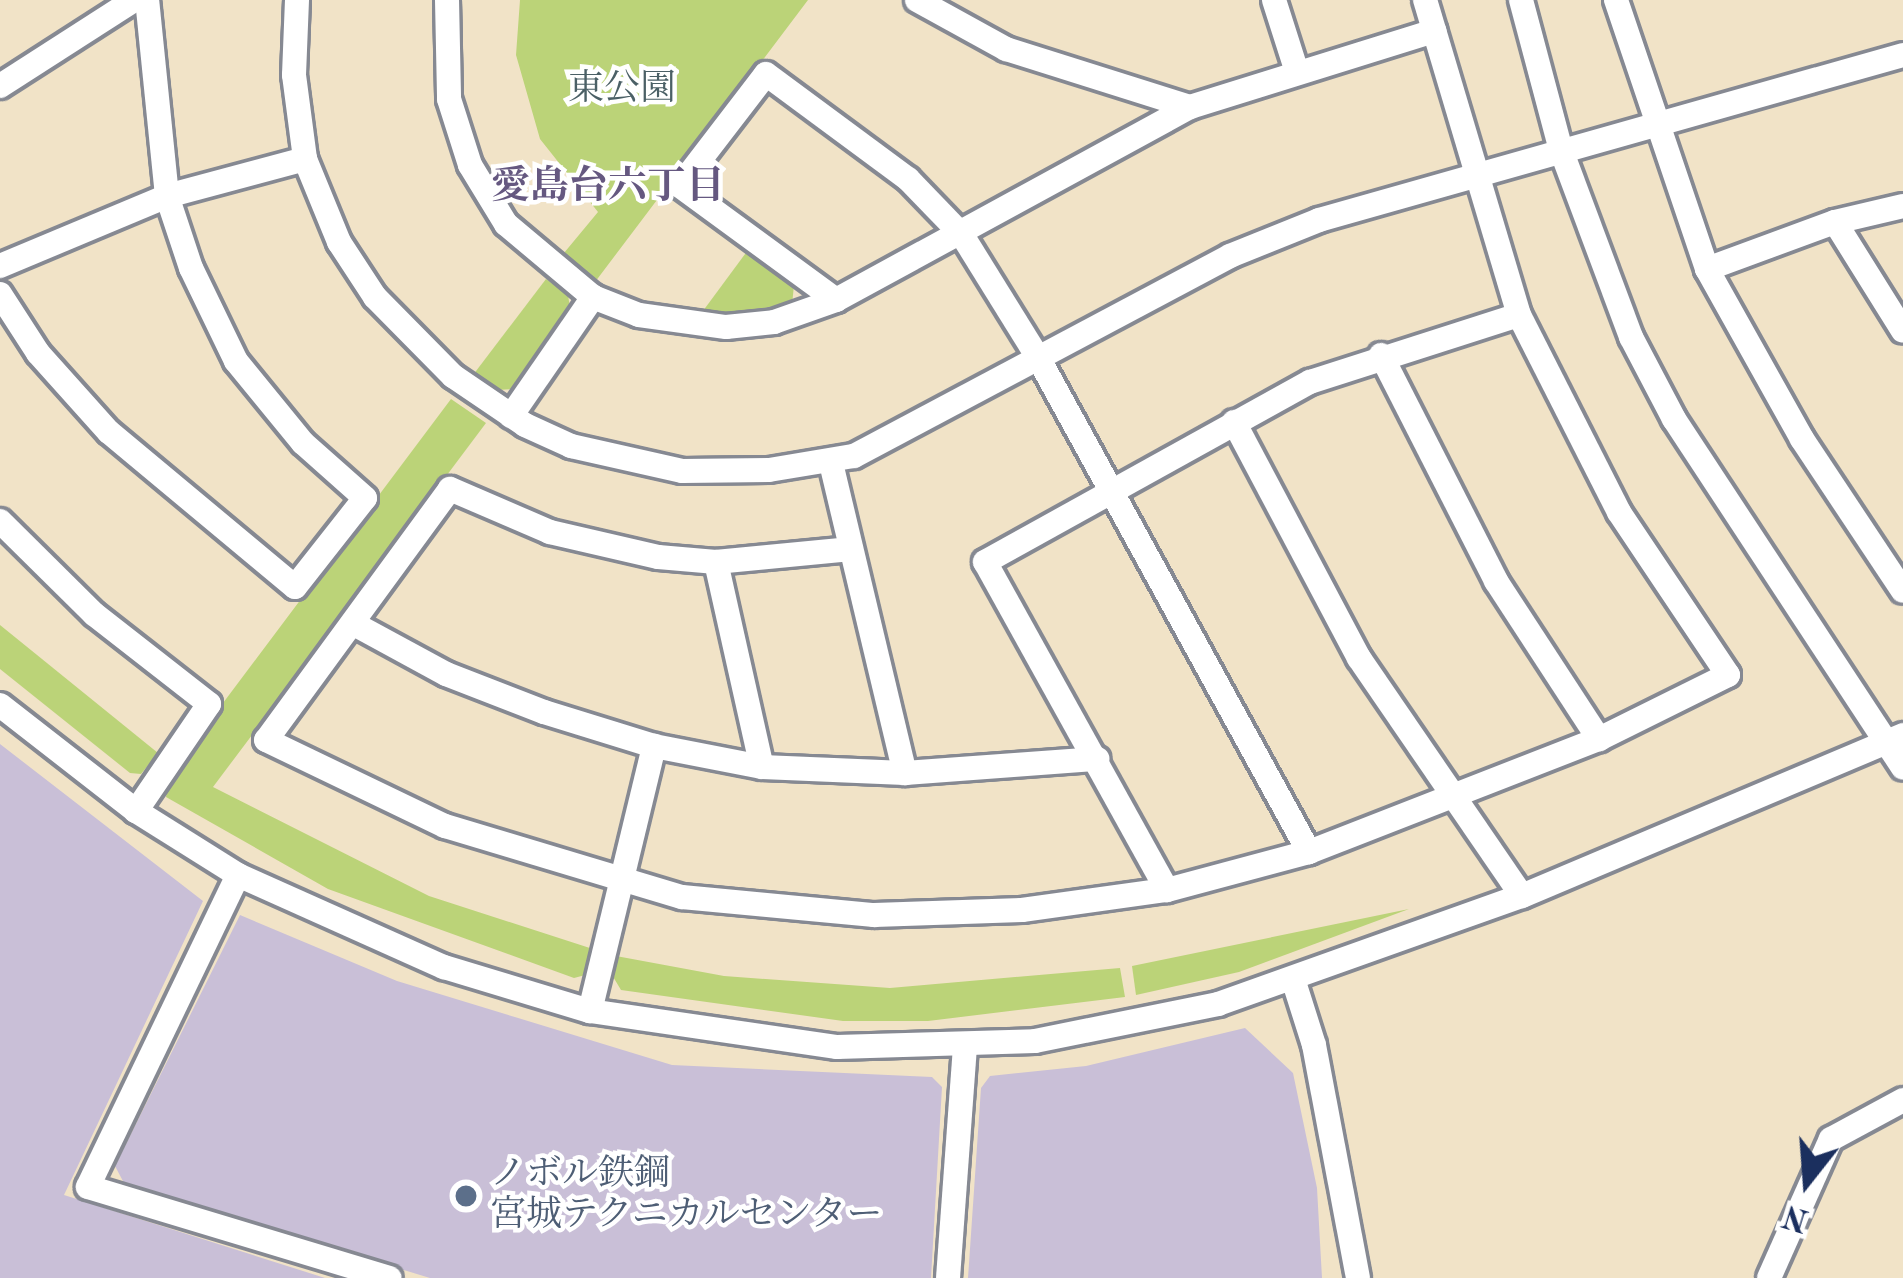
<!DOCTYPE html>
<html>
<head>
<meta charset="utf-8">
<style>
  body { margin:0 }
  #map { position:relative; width:1903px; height:1278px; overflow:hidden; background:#f1e3c7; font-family:"Old Standard TT","Noto Serif JP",serif }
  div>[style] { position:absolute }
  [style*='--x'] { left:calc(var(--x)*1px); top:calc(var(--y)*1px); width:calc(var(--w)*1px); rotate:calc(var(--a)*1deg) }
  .industrial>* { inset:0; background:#c9bfd7 }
  .green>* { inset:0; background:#bbd378 }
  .roads { filter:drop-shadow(3px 0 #868992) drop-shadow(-3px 0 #868992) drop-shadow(0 3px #868992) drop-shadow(0 -3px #868992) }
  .minor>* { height:24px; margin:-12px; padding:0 12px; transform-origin:12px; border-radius:12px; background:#fff }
  .dots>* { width:33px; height:33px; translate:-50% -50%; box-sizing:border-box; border:6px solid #fff; border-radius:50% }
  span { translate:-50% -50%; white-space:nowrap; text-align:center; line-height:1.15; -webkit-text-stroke:9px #fff; paint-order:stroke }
  .park-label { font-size:36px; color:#4b6066 }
  .service-label { font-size:36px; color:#4e5e75 }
  .left { translate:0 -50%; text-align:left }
  .neighbourhood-label { font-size:39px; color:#655880; font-weight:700 }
  .north { position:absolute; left:1747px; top:1122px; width:120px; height:120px; -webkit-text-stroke:9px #fff; paint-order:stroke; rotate:197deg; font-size:33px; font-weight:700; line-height:48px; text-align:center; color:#1b2f5e }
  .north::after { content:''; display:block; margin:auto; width:42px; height:54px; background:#1b2f5e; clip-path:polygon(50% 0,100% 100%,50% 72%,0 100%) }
</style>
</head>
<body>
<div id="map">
  <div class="industrial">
    <i style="clip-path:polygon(0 744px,203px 901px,64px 1195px,325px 1278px,0 1278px)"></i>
    <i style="clip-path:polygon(240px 915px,397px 981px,672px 1065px,932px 1077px,942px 1087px,931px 1278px,430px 1278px,125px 1185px,115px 1166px)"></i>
    <i style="clip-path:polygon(1245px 1028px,1293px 1073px,1317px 1188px,1322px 1278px,968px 1278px,981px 1088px,990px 1076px,1086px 1066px)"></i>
  </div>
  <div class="green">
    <i style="clip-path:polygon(520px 0,808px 0,592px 286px,559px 259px,598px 212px,540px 139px,516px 55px)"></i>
    <i style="clip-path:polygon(748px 250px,794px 285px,792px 305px,700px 315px)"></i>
    <i style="clip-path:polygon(546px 279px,568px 295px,571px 314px,513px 389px,496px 390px,473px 375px)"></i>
    <i style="clip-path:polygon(451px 399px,486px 423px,213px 787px,429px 896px,596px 950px,589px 974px,574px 978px,328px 889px,166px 797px,168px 782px,223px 703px)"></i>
    <i style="clip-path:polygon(0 625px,158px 753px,141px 774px,130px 773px,0 669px)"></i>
    <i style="clip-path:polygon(1409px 909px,1239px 972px,1136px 995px,1132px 966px)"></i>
    <i style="clip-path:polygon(616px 956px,724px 976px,890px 988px,1120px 968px,1125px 997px,928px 1021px,843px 1021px,621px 990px,612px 975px)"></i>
  </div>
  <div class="roads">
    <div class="minor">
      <i style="--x:297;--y:0;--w:75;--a:92.3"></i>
      <i style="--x:294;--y:75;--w:85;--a:82.5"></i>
      <i style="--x:305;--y:159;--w:90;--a:67.7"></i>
      <i style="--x:339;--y:242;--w:66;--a:56.8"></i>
      <i style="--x:375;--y:297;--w:111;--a:45.4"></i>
      <i style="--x:453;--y:376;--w:87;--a:34.2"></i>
      <i style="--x:525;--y:425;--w:51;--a:24.5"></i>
      <i style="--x:571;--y:446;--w:114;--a:12.7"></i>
      <i style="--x:682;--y:471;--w:87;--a:-0.7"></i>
      <i style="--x:769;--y:470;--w:86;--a:-9.4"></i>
      <i style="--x:854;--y:456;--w:426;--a:-28"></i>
      <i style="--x:1230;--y:256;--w:96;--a:-22"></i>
      <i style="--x:1319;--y:220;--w:607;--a:-15.78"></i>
      <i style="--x:447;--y:0;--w:99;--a:88.8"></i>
      <i style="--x:449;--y:99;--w:69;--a:72.3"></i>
      <i style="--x:470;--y:165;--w:69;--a:58.6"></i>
      <i style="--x:506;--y:224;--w:114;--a:40"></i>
      <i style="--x:593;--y:297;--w:49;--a:21.4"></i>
      <i style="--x:639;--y:315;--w:88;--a:7.9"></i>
      <i style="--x:726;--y:327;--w:48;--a:-5.9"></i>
      <i style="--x:774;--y:322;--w:66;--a:-19.5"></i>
      <i style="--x:836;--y:300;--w:403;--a:-28.6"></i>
      <i style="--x:1190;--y:107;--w:256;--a:-17.3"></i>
      <i style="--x:917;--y:0;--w:102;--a:28.8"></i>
      <i style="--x:1006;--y:49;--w:193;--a:17.5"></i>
      <i style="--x:1274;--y:0;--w:72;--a:72.3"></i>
      <i style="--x:1521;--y:0;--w:152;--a:75.1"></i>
      <i style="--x:1560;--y:147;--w:203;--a:69.5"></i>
      <i style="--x:1631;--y:337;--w:93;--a:62.3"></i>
      <i style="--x:1674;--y:419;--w:417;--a:56.7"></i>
      <i style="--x:1616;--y:0;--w:284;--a:71.3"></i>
      <i style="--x:1707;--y:269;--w:195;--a:60.8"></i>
      <i style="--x:1802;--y:439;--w:182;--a:56.4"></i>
      <i style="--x:0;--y:86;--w:159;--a:-32.7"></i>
      <i style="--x:1835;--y:222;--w:70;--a:-13.2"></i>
      <i style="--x:0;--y:266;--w:181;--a:-22.7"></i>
      <i style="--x:167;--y:196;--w:143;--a:-15"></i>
      <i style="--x:1707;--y:269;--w:136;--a:-20.2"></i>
      <i style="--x:1835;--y:222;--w:128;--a:58"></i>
      <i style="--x:0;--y:294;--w:70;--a:57.2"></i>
      <i style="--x:38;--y:353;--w:106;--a:48.1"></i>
      <i style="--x:109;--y:432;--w:242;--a:39.8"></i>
      <i style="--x:295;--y:587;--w:113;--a:-51.8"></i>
      <i style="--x:365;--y:498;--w:83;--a:-138.4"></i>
      <i style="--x:303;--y:443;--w:106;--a:-129.3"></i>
      <i style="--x:236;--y:361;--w:103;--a:-115.8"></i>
      <i style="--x:191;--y:268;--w:76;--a:-108.4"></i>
      <i style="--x:167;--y:196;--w:197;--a:-95.8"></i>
      <i style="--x:836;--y:300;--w:193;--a:-143.8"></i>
      <i style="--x:680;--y:186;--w:141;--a:-52.5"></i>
      <i style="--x:766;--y:74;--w:177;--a:36.5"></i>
      <i style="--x:908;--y:179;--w:78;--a:46"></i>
      <i style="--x:962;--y:235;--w:148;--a:58.2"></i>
      <i style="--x:1040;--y:361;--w:560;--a:61.28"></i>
      <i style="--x:1381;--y:355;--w:254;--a:63"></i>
      <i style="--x:1496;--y:581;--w:189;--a:56.9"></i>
      <i style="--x:511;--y:416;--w:145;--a:-55.4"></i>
      <i style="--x:1234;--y:422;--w:267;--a:62.1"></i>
      <i style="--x:1359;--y:658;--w:288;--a:55.6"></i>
      <i style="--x:831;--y:463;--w:319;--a:76.6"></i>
      <i style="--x:0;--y:521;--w:132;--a:44.7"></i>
      <i style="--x:94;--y:614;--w:146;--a:38"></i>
      <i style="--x:209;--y:704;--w:130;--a:124.3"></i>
      <i style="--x:851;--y:549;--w:136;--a:174.5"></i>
      <i style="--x:716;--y:562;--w:58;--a:-175.1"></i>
      <i style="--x:658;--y:557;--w:111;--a:-167"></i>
      <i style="--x:550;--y:532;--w:109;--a:-156.7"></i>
      <i style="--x:450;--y:489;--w:311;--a:126.2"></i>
      <i style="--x:266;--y:740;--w:199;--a:25.7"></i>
      <i style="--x:445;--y:826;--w:247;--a:16.7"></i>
      <i style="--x:682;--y:897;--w:193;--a:5.4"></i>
      <i style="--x:874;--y:915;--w:148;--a:-1.9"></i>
      <i style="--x:1022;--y:910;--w:146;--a:-7.9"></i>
      <i style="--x:1167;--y:890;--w:147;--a:-15"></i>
      <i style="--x:1309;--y:852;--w:311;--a:-21.3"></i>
      <i style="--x:1599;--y:739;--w:144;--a:-26.4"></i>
      <i style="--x:1728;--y:675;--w:196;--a:-123.8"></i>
      <i style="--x:1619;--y:512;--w:221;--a:-116.9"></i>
      <i style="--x:1519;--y:315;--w:329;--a:-106.6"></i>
      <i style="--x:716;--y:562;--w:210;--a:77.4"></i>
      <i style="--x:354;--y:624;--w:105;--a:28.5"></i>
      <i style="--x:446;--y:674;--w:105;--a:21.2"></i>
      <i style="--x:544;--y:712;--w:115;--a:17.2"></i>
      <i style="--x:654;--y:746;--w:110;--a:11"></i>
      <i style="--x:762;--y:767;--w:143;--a:2.4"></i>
      <i style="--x:905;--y:773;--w:193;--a:-4.2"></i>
      <i style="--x:0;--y:705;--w:172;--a:37.9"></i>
      <i style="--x:136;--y:811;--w:120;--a:32.1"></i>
      <i style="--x:238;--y:875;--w:226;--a:24.1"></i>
      <i style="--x:444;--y:967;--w:152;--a:16.8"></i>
      <i style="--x:590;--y:1011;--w:250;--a:8.3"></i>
      <i style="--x:837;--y:1047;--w:198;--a:-1.7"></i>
      <i style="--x:1035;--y:1041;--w:187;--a:-11.4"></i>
      <i style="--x:1218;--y:1004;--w:323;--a:-19.6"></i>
      <i style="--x:1522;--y:896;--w:414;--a:-22.9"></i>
      <i style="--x:238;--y:875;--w:346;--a:115.7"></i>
      <i style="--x:88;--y:1187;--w:315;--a:16.8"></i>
      <i style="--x:1167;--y:890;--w:375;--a:-119"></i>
      <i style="--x:985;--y:562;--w:372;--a:-29"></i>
      <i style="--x:1310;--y:382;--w:219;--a:-17.8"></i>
      <i style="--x:1294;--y:982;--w:66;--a:72.4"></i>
      <i style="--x:1314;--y:1045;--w:237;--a:79.3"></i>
      <i style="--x:590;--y:1011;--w:273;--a:-76.4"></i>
      <i style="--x:948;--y:1278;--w:232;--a:-85.8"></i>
      <i style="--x:1769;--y:1278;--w:152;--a:-66"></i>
      <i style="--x:1831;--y:1139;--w:82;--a:-28.4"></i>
    </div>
  </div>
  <div class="dots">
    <i style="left:466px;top:1196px;background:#5c6f8a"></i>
  </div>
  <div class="park-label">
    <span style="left:622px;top:91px">東公園</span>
  </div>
  <div class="service-label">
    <span class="left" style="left:490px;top:1196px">ノボル鉄鋼<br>宮城テクニカルセンター</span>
  </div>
  <div class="neighbourhood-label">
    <span style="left:608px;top:188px">愛島台六丁目</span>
  </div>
  <div class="north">N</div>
</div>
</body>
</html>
